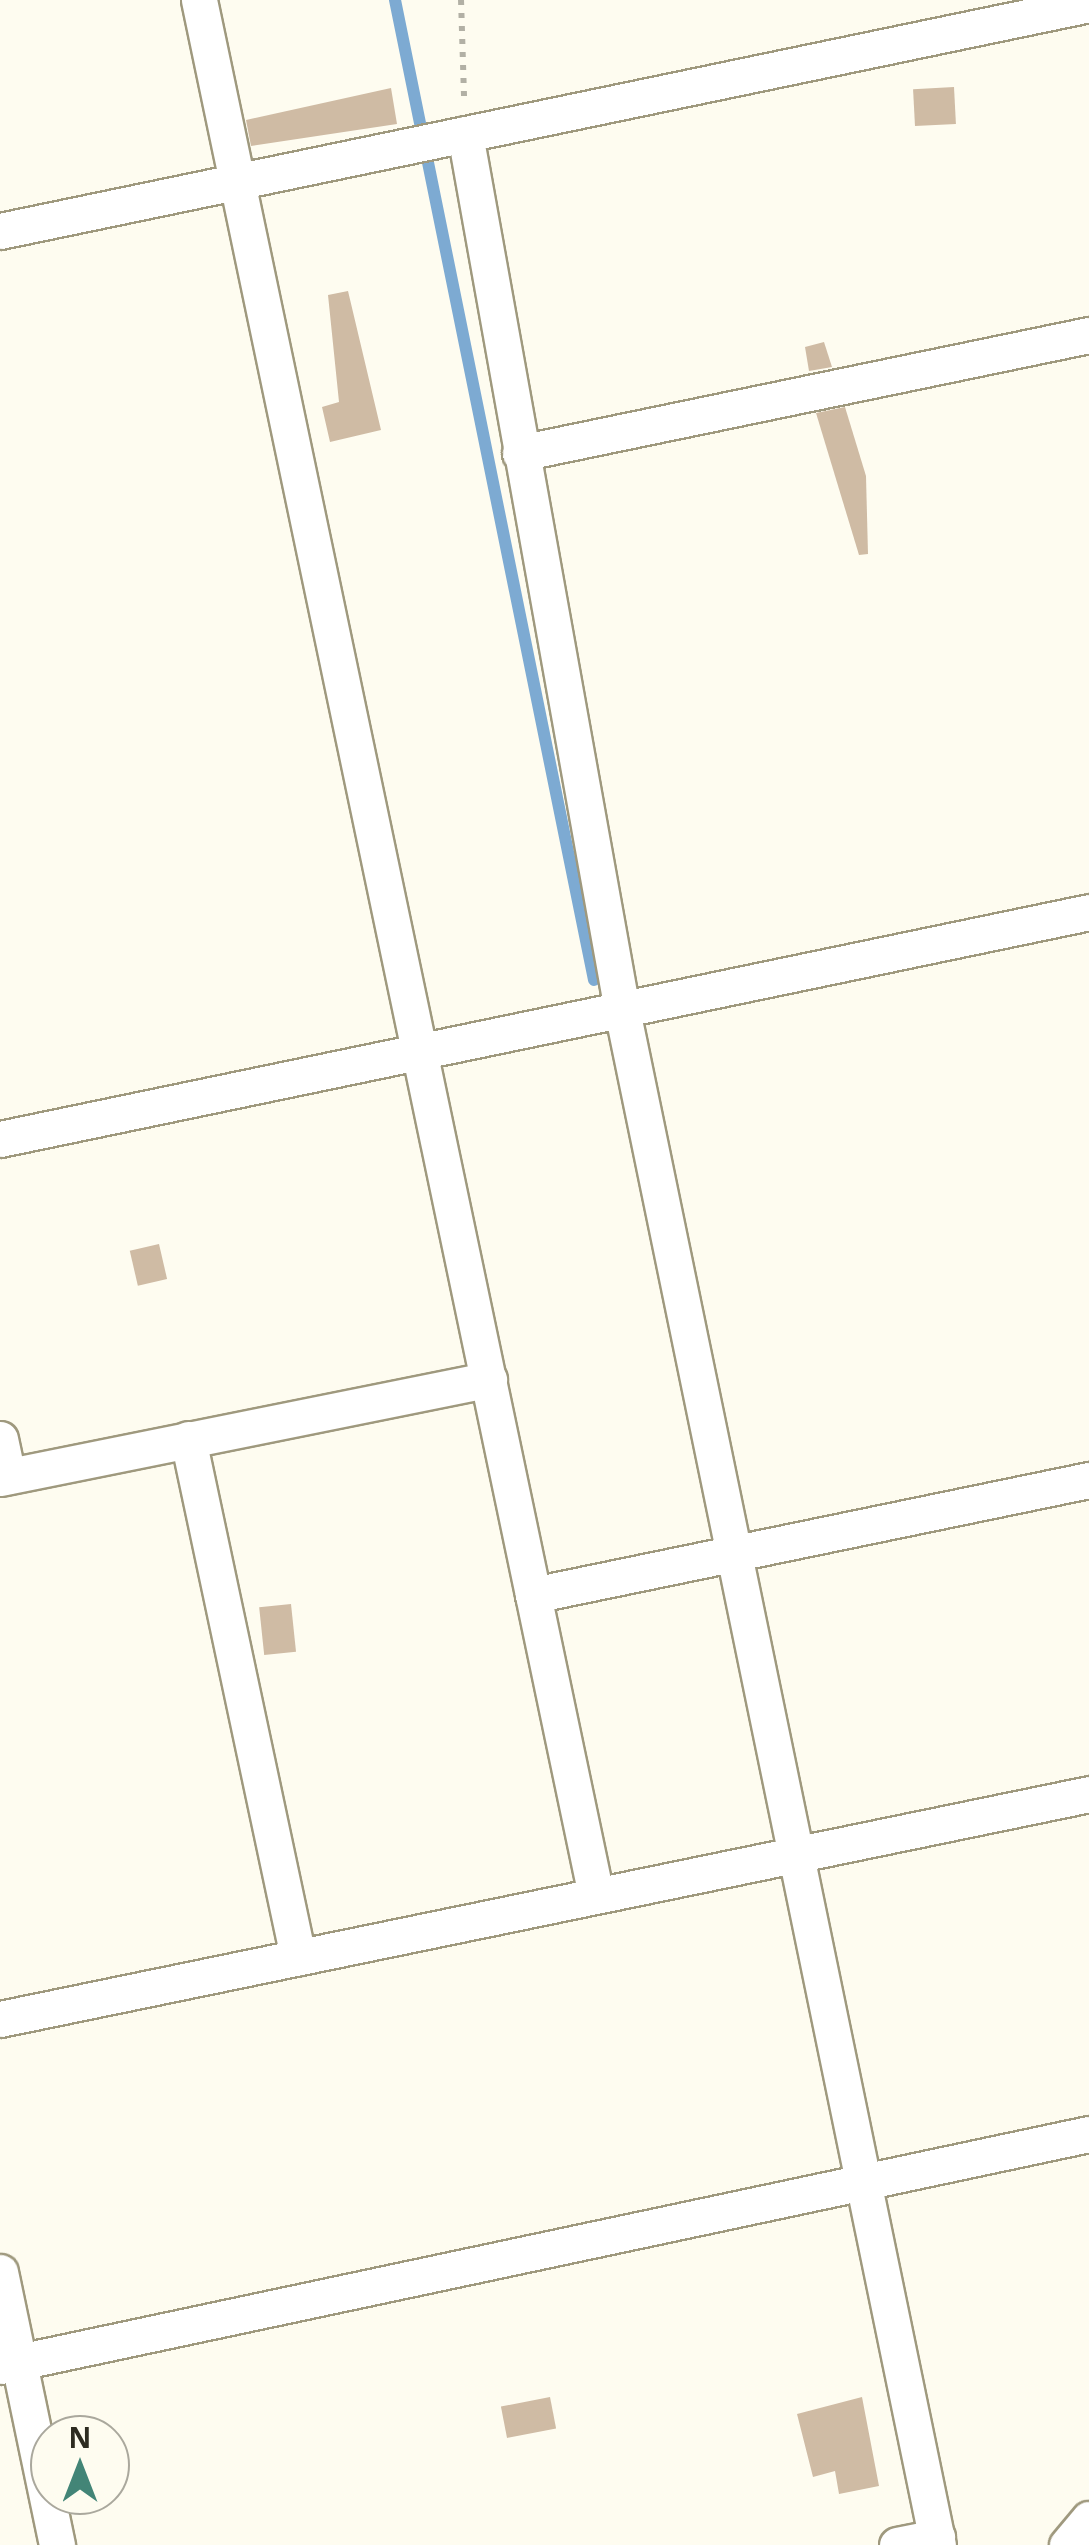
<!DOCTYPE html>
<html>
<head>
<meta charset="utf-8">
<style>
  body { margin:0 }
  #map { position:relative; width:1089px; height:2545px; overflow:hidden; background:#fefcf0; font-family:"Noto Sans",sans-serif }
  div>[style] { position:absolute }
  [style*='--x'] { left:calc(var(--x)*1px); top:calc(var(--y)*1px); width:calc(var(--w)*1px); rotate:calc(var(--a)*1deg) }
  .stream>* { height:12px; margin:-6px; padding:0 6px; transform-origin:6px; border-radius:6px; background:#7daad2 }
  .building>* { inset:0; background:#cfbba4; transform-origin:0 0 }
  .path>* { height:6px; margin-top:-3px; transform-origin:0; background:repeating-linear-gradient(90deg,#b2b0a5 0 5px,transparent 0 13px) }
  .roads { filter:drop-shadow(2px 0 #9f997e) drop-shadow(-2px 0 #9f997e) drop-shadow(0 2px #9f997e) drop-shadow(0 -2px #9f997e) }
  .street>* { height:35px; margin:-17.5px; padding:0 17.5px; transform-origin:17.5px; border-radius:17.5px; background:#fff }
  span { translate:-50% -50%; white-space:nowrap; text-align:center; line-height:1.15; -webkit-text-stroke:8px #fefcf0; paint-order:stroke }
  .north { position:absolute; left:30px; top:2415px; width:100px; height:100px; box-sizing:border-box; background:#fefcf0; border:2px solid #aaa89d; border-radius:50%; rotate:0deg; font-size:28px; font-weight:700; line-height:40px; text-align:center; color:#2d2b20 }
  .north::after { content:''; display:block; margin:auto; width:35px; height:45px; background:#438577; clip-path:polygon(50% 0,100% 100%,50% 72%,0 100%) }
</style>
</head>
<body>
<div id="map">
  <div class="stream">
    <i style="--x:395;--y:0;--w:1000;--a:78.52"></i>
  </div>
  <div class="building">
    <i style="left:954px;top:87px;width:37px;height:41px;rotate:87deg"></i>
    <i style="clip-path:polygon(391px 88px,397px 124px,251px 146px,246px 120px)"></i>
    <i style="clip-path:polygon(348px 291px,381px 430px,330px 442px,322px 407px,339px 402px,328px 295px)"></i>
    <i style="clip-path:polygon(824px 342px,832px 367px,809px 371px,805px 347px)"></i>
    <i style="clip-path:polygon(845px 407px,866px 476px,868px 554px,859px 555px,816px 413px)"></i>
    <i style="left:159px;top:1244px;width:36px;height:30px;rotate:77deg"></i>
    <i style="left:291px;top:1604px;width:48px;height:32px;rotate:84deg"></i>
    <i style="left:550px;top:2397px;width:32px;height:50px;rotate:79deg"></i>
    <i style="clip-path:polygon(862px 2397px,879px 2486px,839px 2494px,835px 2471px,813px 2477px,797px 2414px)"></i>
  </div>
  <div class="path">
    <i style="--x:461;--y:0;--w:98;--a:88.2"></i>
  </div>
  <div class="roads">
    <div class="street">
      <i style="--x:199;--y:0;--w:1936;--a:78.17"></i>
      <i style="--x:465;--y:134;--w:890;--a:79.84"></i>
      <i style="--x:622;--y:1010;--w:1567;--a:78.37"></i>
      <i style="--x:0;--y:231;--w:1112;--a:-11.77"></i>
      <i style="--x:520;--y:453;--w:581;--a:-11.72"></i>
      <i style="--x:0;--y:1139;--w:1112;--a:-11.77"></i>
      <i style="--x:0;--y:1439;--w:38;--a:78"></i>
      <i style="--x:188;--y:1439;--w:530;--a:78.01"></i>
      <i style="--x:0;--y:1478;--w:499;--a:-11.4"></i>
      <i style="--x:533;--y:1595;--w:568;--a:-11.69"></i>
      <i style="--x:0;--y:2019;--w:1112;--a:-11.67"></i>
      <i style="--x:0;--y:2272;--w:279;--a:78.2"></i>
      <i style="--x:0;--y:2366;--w:1113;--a:-12.03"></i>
      <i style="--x:897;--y:2545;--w:41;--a:-11.3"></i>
      <i style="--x:1067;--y:2545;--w:34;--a:-50"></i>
    </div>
  </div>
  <div class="north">N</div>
</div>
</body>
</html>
